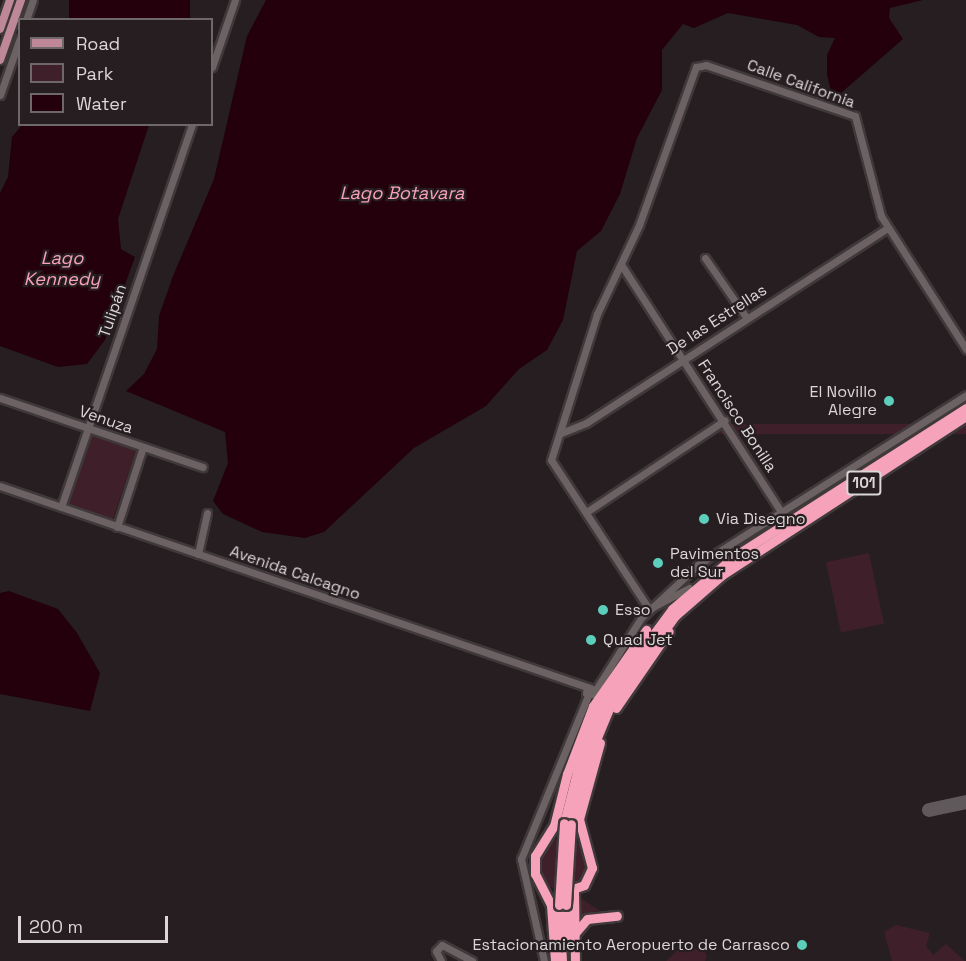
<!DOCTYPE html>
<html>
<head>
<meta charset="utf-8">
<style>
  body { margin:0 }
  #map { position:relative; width:966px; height:961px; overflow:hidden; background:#261e20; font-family:"Space Grotesk",sans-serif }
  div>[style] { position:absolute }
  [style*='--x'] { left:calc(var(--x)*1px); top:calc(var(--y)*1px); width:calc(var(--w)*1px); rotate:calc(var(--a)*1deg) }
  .green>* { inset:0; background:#3f202a; transform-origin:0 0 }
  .round { border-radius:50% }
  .water>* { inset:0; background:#23000b; transform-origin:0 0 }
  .taxiway>* { height:14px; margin:-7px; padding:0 7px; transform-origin:7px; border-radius:7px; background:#60595b }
  .roads { filter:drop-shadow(2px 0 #40393b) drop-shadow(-2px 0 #40393b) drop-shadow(0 2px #40393b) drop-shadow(0 -2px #40393b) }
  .minor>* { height:7px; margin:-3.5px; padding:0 3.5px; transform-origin:3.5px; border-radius:3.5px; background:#6c6264 }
  .major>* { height:8px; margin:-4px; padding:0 4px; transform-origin:4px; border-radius:4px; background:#be8898 }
  .highway>* { height:9px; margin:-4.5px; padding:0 4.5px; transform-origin:4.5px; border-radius:4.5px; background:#f5a2ba }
  .bridges { filter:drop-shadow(2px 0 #40393b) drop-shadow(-2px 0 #40393b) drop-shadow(0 2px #40393b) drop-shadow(0 -2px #40393b) }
  .highway-bridge>* { height:9px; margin:-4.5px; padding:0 4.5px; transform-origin:4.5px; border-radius:4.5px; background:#f5a2ba }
  .dots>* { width:16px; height:16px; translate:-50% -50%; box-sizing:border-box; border:3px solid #261e20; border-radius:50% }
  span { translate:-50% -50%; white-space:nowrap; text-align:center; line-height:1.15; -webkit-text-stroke:4.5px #261e20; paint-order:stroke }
  .shield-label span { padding:2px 4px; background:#261e20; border:2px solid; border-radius:4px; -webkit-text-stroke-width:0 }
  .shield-label { font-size:15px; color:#dbd6d7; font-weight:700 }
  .street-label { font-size:16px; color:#dbd6d7 }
  .poi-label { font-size:16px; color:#dbd6d7 }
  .right { translate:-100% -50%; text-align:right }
  .left { translate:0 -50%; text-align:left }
  .water-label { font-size:18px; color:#f8a1bb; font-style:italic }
  .legend { position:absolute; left:18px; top:18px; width:195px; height:108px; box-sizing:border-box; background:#261e20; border:2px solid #6e6869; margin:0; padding:8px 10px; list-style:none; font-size:18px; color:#dbd6d7 }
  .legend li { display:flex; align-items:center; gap:12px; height:30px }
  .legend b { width:30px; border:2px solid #6e6869 }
  .scale { position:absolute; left:18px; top:916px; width:150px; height:27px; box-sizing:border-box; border:3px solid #dbd6d7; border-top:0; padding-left:8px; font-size:18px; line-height:21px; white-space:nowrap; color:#dbd6d7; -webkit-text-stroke:4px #261e20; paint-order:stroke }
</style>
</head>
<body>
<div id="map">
  <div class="green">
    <i style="left:966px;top:424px;width:10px;height:247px;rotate:90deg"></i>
    <i style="left:90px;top:435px;width:49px;height:73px;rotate:19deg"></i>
    <i style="left:869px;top:553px;width:72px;height:44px;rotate:78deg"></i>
    <i class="round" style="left:537px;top:838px;width:52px;height:52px"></i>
    <i style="clip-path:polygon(579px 897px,599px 910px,576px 923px,576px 904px)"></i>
    <i style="clip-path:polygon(896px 925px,930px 933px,926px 946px,933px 955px,946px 944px,965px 961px,892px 961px,884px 932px)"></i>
    <i style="clip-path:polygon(681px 947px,704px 950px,707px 956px,705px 961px,666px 961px)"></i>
  </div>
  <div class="water">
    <i style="left:69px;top:0;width:121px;height:20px"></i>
    <i style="clip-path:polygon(266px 0,923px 0,890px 8px,889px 18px,903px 39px,841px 93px,831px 91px,827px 75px,827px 55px,835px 38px,819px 37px,797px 25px,728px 13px,694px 28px,683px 24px,662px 50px,662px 90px,637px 138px,620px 194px,601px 231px,577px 251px,563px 320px,547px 350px,519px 369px,486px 406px,414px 448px,324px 532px,305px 538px,262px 532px,223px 514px,213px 501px,228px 463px,225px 432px,126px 391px,144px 374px,157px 349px,159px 316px,173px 276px,214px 179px,247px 36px)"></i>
    <i style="clip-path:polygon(22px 125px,149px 125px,118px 219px,121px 249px,135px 257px,105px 340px,87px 364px,58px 367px,0 346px,0 193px,8px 177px,12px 137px)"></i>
    <i style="clip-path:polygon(9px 591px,58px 609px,77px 633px,100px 673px,90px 711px,0 694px,0 593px)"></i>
  </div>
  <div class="taxiway">
    <i style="--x:929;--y:810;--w:38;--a:-12"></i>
  </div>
  <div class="roads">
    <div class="minor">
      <i style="--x:26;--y:20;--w:21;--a:-71"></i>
      <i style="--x:212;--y:67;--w:71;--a:-71.1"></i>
      <i style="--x:0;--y:95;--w:60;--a:-70.7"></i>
      <i style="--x:705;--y:258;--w:72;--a:55.2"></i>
      <i style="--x:622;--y:266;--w:298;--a:57.1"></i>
      <i style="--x:0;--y:398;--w:214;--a:18.8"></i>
      <i style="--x:561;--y:433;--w:27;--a:-22"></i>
      <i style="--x:586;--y:423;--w:359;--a:-32.9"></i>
      <i style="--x:0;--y:486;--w:620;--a:18.9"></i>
      <i style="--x:61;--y:507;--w:405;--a:-71.1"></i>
      <i style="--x:588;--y:511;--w:164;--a:-33.6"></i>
      <i style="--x:117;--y:527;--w:84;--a:-72"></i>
      <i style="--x:198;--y:554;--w:42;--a:-77.6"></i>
      <i style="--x:689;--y:588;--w:45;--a:152.3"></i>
      <i style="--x:649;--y:609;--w:178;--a:-123.3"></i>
      <i style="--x:551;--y:460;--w:153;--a:-72.5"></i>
      <i style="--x:597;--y:314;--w:98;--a:-64.7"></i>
      <i style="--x:639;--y:225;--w:168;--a:-70.2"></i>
      <i style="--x:696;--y:67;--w:10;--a:-11"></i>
      <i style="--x:706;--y:65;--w:157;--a:18.9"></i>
      <i style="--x:855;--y:116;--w:103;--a:75.4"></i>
      <i style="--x:881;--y:216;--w:158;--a:57.4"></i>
      <i style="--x:593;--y:689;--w:6;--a:-162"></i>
      <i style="--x:587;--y:687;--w:6;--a:99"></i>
      <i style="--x:586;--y:693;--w:7;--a:8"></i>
      <i style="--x:593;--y:694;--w:90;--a:-57.7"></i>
      <i style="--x:641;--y:618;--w:79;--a:-43"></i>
      <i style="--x:699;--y:564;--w:316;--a:-32.3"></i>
      <i style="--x:441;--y:961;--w:11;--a:-117"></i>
      <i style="--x:436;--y:951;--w:8;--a:-45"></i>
      <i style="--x:442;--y:945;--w:34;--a:28"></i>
      <i style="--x:544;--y:961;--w:105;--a:-102.7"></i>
      <i style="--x:521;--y:859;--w:176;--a:-67.7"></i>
    </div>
    <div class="major">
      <i style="--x:0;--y:29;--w:31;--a:-71"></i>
      <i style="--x:0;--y:60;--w:64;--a:-70.7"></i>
    </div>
    <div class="highway">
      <i style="--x:616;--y:708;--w:93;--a:-55.5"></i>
      <i style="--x:564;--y:823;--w:73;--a:-75.8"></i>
      <i style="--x:582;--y:752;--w:56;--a:-66.7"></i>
      <i style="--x:604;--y:701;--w:114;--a:-53.5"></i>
      <i style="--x:672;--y:609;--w:84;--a:-40.2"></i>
      <i style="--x:736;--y:555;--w:273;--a:-32.6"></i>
      <i style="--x:571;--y:824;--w:57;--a:-76.7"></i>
      <i style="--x:584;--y:769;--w:70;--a:-67.4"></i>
      <i style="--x:611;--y:704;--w:109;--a:-54"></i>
      <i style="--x:675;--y:616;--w:62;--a:-41.1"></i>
      <i style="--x:722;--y:575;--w:291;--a:-33.1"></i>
      <i style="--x:574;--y:891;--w:70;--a:89.2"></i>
      <i style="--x:561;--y:893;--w:24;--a:-19"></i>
      <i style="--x:584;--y:885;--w:19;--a:-65"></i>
      <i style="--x:592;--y:868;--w:51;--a:-104.9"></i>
      <i style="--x:579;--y:819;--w:79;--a:-74.6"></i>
      <i style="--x:559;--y:905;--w:56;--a:86.9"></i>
      <i style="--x:566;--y:905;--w:30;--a:86"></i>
      <i style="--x:575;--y:933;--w:18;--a:-49"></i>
      <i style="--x:587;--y:919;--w:30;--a:-6"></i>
      <i style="--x:555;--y:961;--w:56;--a:-94.1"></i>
      <i style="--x:551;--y:905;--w:35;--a:-117"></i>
      <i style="--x:535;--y:874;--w:18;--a:-90"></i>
      <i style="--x:535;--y:856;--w:36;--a:-58"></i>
      <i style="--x:554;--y:826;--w:54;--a:-76"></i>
      <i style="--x:567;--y:774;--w:73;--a:-69.1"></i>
      <i style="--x:593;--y:706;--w:93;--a:-55.1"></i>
    </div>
  </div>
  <div class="bridges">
    <div class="highway-bridge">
      <i style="--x:559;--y:905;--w:82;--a:-86.5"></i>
      <i style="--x:566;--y:905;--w:81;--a:-86.5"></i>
    </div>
  </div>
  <div class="dots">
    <i style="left:889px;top:401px;background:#5ccebb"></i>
    <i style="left:704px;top:519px;background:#5ccebb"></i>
    <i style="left:658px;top:563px;background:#5ccebb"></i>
    <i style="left:603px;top:610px;background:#5ccebb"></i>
    <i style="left:591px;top:640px;background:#5ccebb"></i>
    <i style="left:802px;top:945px;background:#5ccebb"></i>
  </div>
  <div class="shield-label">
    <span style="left:864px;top:483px">101</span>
  </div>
  <div class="street-label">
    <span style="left:801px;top:84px;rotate:20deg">Calle California</span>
    <span style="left:113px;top:311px;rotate:-71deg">Tulipán</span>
    <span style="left:717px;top:320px;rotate:-33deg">De las Estrellas</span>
    <span style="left:737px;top:416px;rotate:57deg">Francisco Bonilla</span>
    <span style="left:106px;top:420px;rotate:19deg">Venuza</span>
    <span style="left:295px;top:573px;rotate:19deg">Avenida Calcagno</span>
  </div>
  <div class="poi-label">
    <span class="right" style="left:877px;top:401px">El Novillo<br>Alegre</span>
    <span class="left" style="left:716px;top:519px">Via Disegno</span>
    <span class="left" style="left:670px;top:563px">Pavimentos<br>del Sur</span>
    <span class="left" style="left:615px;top:610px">Esso</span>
    <span class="left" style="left:603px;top:640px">Quad Jet</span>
    <span class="right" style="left:790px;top:945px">Estacionamiento Aeropuerto de Carrasco</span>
  </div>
  <div class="water-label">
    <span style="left:402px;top:193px">Lago Botavara</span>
    <span style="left:62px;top:269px">Lago<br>Kennedy</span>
  </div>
  <ul class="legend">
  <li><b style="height:8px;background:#be8898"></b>Road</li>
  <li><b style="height:16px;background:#3f202a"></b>Park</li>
  <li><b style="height:16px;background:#23000b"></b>Water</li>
  </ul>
  <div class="scale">200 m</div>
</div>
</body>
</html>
